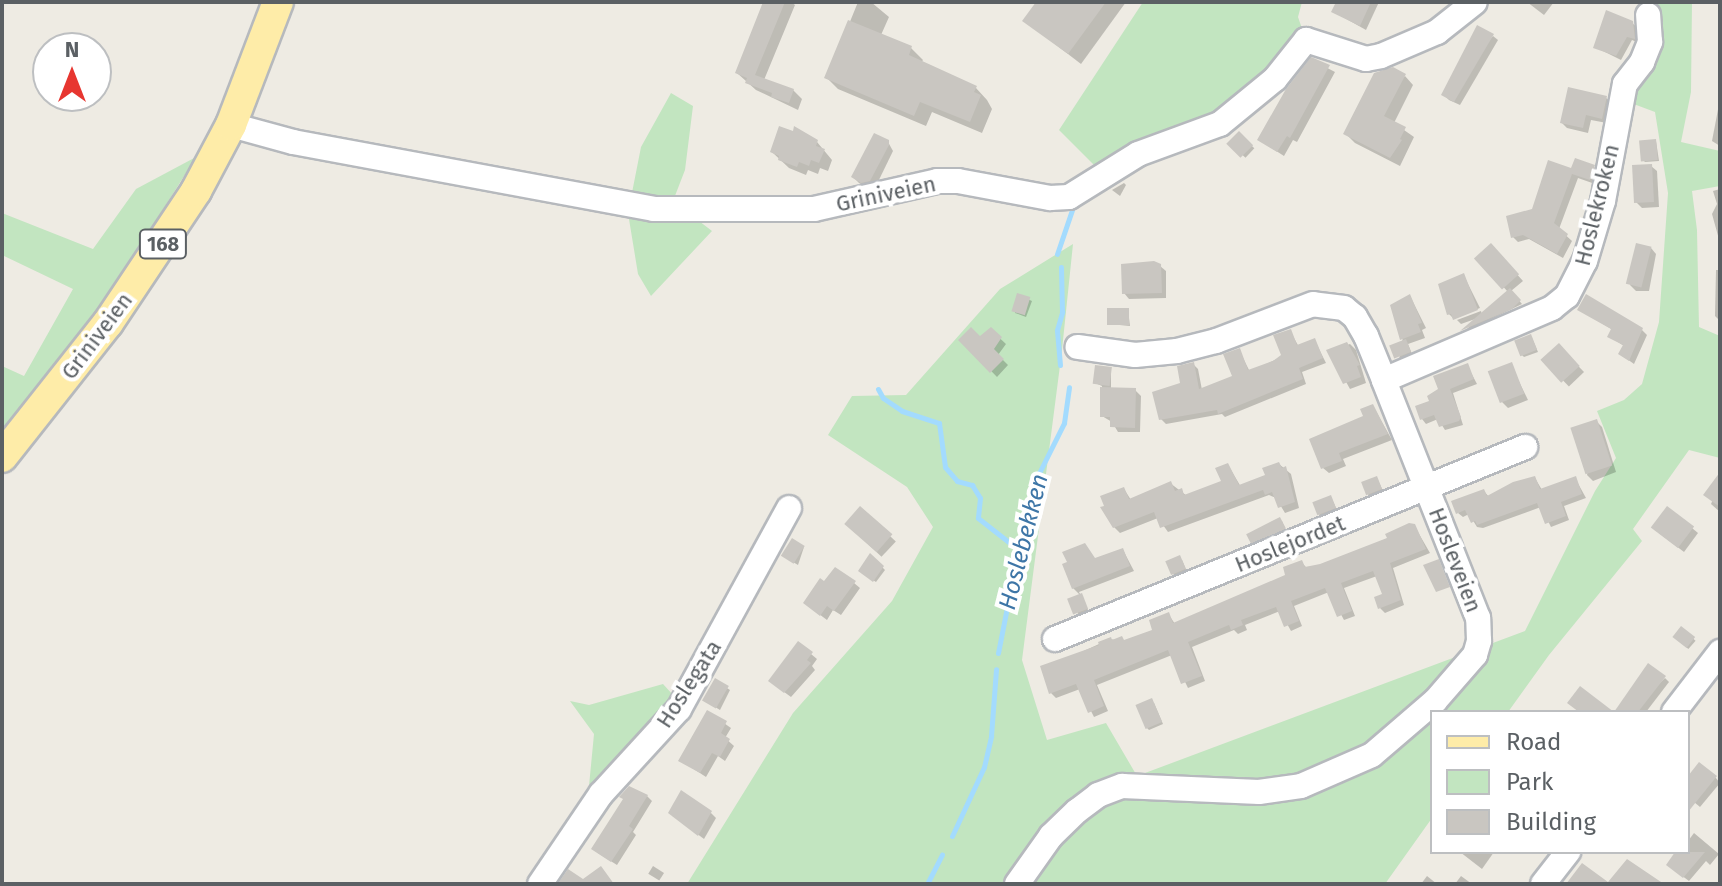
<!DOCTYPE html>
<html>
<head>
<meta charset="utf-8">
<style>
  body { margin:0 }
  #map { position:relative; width:1722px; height:886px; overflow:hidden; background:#eeebe3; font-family:"Fira Sans",sans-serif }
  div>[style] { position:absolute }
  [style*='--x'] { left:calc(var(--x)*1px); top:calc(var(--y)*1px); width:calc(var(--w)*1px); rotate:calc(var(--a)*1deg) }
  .green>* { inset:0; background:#c2e5c0 }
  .shadow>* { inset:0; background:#0003; transform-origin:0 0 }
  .stream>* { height:5px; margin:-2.5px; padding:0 2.5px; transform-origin:2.5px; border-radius:2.5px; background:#a3dbfe }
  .building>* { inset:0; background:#c9c6c1; transform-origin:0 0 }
  .roads { filter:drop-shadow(2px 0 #b6b9bd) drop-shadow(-2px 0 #b6b9bd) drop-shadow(0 2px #b6b9bd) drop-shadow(0 -2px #b6b9bd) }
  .minor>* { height:24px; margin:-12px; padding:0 12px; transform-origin:12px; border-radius:12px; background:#fff }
  .major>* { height:30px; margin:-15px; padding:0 15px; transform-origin:15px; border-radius:15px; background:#feeca8 }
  span { translate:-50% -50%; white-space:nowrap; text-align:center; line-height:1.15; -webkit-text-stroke:8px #fff; paint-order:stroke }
  .shield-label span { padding:2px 6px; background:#fff; border:2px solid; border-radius:6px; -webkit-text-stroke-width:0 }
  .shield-label { font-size:20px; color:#5b6064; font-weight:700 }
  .street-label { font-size:22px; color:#5b6064 }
  .water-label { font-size:24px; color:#3e76a7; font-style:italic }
  .frame { position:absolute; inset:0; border:4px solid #5b6064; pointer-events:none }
  .legend { position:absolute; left:1430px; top:710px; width:260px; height:144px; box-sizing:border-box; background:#fff; border:2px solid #bdbfc1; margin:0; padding:10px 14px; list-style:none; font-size:24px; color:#5b6064 }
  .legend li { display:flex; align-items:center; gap:16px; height:40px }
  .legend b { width:40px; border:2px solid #bdbfc1 }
  .north { position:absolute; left:32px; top:32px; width:80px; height:80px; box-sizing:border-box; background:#fff; border:2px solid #bdbfc1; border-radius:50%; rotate:0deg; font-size:22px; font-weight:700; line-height:32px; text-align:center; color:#5b6064 }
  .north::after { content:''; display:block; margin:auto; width:28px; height:36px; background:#e73630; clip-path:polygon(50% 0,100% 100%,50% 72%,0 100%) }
</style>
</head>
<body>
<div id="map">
  <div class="green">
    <i style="clip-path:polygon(1143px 2px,1302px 2px,1298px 17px,1306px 40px,1249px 102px,1104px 175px,1059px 130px)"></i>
    <i style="clip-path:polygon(1653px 2px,1692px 2px,1691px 92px,1681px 142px,1720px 151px,1720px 186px,1692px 191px,1697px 230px,1699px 327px,1720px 336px,1720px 458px,1689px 450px,1633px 529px,1642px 541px,1549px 655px,1508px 712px,1432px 712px,1432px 818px,1385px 884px,687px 884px,793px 713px,892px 601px,933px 527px,907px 487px,828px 435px,852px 396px,906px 395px,1000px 289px,1073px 244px,1062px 350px,1022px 660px,1047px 740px,1106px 723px,1137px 776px,1525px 631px,1595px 491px,1616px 458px,1597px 411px,1624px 400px,1642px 384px,1659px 322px,1668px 193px,1655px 112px,1631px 103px,1652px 53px)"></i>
    <i style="clip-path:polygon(671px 93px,693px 106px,685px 170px,673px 201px,712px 231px,651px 296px,638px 274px,628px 213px,641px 147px)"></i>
    <i style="clip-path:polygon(196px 157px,73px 353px,2px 438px,2px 366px,24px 376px,73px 289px,2px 255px,2px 213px,93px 249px,136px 189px)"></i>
    <i style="clip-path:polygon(663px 684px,674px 696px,658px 720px,636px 735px,610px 777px,598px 789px,589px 786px,594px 734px,570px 701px,589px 705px)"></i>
  </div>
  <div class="shadow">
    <i style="clip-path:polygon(765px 2px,791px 2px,795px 5px,764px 80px,793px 90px,802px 99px,798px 110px,756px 90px,737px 73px)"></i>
    <i style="clip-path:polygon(858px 2px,871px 2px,889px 17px,881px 35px,911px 48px,923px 60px,921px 63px,976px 88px,987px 100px,992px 109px,982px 133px,932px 112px,926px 126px,838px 89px,827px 78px)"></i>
    <i style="clip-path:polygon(1038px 2px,1126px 2px,1081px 64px,1025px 21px)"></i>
    <i style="clip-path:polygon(1338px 2px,1379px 2px,1366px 30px,1334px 12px)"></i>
    <i style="clip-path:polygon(1527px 2px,1554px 2px,1544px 15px)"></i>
    <i style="clip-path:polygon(1632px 23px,1638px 28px,1639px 43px,1632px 40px,1621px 60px,1595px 47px)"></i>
    <i style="clip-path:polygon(1493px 36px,1498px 40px,1460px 105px,1449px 100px,1444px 95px)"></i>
    <i style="clip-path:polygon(1312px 60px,1335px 72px,1297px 142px,1293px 140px,1284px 156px,1259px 140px)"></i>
    <i style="clip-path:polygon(1405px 76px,1413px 85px,1394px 123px,1414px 137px,1400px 166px,1355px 143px,1346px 134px)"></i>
    <i style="clip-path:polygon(1606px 98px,1612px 103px,1607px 123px,1591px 120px,1588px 133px,1567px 128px,1562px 123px)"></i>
    <i style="clip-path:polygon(1720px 99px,1720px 146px,1712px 141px)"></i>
    <i style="left:1239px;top:134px;width:21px;height:13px;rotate:43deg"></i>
    <i style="clip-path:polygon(1656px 141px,1659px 161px,1645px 162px,1643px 160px)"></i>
    <i style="clip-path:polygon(817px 142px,832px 160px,828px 171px,820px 168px,818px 174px,808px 170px,806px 175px,789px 168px,772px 152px)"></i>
    <i style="clip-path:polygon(888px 142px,893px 151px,876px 186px,868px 188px,859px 183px,853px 177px)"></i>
    <i style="clip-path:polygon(1593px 166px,1599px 172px,1595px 184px,1578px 178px,1559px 229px,1572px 241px,1563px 258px,1529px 239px,1518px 242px,1513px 237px,1572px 171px)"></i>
    <i style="clip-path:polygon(1651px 166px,1657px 171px,1659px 207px,1642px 208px,1636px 202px)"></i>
    <i style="clip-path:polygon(1124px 183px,1126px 185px,1120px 196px,1112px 190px)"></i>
    <i style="clip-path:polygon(1720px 189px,1720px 243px,1712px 214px,1717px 204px,1713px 191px)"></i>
    <i style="clip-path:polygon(1638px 246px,1651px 248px,1656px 254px,1649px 291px,1636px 291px,1630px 285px)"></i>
    <i style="clip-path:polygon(1496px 251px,1523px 281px,1511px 291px,1522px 304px,1464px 332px,1478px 318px,1461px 324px,1457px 320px,1481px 311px,1482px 315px,1508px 292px,1477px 258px)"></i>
    <i style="clip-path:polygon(1160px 266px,1166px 271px,1166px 298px,1129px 299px,1124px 293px)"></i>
    <i style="clip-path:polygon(1716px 270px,1720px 270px,1720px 321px,1715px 316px)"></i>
    <i style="clip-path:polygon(1464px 276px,1480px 308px,1453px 318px,1449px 314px)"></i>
    <i style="clip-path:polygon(1018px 295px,1032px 301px,1026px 317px,1015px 313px)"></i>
    <i style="clip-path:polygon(1410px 296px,1426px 328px,1422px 330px,1425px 338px,1408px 344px,1412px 354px,1399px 360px)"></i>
    <i style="clip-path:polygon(1128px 310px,1130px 326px,1109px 324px)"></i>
    <i style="clip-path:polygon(1580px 310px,1642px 330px,1647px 335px,1634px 364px,1620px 354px,1624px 346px,1609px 336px,1613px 330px)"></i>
    <i style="clip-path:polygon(991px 330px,1006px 344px,998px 355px,1008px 365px,997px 377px,961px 340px,980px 339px)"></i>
    <i style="clip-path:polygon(1290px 331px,1299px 347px,1315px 341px,1326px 363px,1302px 372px,1306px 384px,1225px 417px,1222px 414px,1166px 424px,1161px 419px,1193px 364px,1198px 369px,1202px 390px,1234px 378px,1239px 350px,1250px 372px,1283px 356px)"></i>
    <i style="clip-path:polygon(1532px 338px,1538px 352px,1524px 357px,1522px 355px)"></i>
    <i style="clip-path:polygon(1350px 344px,1356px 350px,1366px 383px,1350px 389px,1329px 351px)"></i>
    <i style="left:1559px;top:346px;width:36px;height:21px;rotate:46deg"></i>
    <i style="clip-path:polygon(1467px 365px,1477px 384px,1453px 393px,1463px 425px,1445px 430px,1438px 419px,1426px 424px,1422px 419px,1431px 402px)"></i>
    <i style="clip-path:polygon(1511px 365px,1528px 400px,1508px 408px,1502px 402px)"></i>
    <i style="clip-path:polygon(1111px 369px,1111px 389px,1135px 390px,1141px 396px,1140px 432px,1118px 432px,1112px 422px,1102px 416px,1102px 386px,1095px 383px)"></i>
    <i style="clip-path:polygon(1373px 406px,1392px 440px,1343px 459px,1346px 466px,1329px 473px,1323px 468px)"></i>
    <i style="clip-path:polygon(1597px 422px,1602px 427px,1616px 472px,1593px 481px,1587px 475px)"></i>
    <i style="clip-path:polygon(1279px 464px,1291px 474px,1299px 508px,1285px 513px,1276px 498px,1269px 495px,1168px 532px,1158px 518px,1120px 533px,1114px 527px,1124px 489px,1131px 500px,1170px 483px,1187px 496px,1223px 482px,1228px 465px,1241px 487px,1268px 476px)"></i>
    <i style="clip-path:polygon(1377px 478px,1383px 491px,1370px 497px,1368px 495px)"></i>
    <i style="clip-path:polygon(1535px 478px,1542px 490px,1575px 478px,1586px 498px,1564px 506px,1569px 520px,1551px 527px,1541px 507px,1483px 528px,1477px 527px,1469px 514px,1463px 517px,1458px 513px,1484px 491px,1489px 497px)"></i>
    <i style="clip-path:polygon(1720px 482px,1720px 512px,1711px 504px)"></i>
    <i style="clip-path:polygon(1331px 497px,1337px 510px,1321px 517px,1319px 515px)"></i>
    <i style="left:860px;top:508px;width:49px;height:21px;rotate:43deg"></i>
    <i style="clip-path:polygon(1282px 521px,1286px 531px,1252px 542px)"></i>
    <i style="clip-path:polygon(1415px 527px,1430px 553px,1393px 568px,1404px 605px,1385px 613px,1380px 608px,1385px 595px,1377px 576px,1344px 588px,1355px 616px,1344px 620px,1329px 592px,1294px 606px,1302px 626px,1291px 631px,1280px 611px,1245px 625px,1247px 630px,1238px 634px,1234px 630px,1192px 647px,1205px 681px,1188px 688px,1172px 655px,1097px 685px,1108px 711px,1094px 717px,1080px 689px,1056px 698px,1051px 693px,1042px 670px,1110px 639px,1126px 642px,1155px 631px,1169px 615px,1175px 624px,1287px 576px,1301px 562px,1306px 567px,1321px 566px)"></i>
    <i style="clip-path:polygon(1692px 528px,1698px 533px,1684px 552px,1659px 533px)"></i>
    <i style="clip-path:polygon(804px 547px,798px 565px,786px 558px)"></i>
    <i style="clip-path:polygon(1123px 550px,1134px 571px,1079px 592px,1089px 612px,1077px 617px,1081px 596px,1073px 588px,1096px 560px)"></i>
    <i style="clip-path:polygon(871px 556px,885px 570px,876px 582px,862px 573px)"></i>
    <i style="clip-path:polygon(1182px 560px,1187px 572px,1175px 576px,1173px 574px)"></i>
    <i style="clip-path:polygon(854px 583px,860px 588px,841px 615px,833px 610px,827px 620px,811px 608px)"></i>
    <i style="left:1682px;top:629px;width:18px;height:11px;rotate:41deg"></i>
    <i style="clip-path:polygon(811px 654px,817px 659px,812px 666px,815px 670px,791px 697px,776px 686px)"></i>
    <i style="clip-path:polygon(1665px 678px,1669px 682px,1646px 712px,1629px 712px)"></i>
    <i style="clip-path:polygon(716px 681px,730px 690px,720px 710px,707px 702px)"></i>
    <i style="clip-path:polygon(1154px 703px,1163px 724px,1149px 730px,1147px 728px)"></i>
    <i style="clip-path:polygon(708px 712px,731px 728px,725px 738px,734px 746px,725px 761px,718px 756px,706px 777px,680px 760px)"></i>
    <i style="clip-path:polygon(1715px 777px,1720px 783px,1700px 807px,1688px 797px,1688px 780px)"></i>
    <i style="clip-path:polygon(647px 796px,652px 801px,633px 832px,636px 835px,617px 865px,598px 853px,625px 800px)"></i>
    <i style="clip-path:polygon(711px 813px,716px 818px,704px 839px,676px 818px)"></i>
    <i style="clip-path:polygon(1694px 833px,1719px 854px,1710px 865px,1706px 861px,1689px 881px,1673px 869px,1679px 852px,1688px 852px,1688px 841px)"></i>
    <i style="clip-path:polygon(1460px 852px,1494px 852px,1482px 869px)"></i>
    <i style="left:653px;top:866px;width:13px;height:9px;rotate:32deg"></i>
    <i style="clip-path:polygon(569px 872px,587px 884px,564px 884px)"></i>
    <i style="clip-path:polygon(1427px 876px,1437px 884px,1421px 884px)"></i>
    <i style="clip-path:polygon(1461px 876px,1472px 884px,1455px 884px)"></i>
  </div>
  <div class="stream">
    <i style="--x:1057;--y:254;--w:50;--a:-71.2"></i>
    <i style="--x:1060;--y:365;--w:35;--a:-95"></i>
    <i style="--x:1057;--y:330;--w:19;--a:-74"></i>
    <i style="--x:1062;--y:312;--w:45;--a:-91.3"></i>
    <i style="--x:878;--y:389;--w:10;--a:61"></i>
    <i style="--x:883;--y:398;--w:23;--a:34"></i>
    <i style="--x:902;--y:411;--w:39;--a:18"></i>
    <i style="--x:939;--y:423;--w:44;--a:82.2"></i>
    <i style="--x:945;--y:467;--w:18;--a:49"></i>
    <i style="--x:957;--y:481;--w:16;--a:15"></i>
    <i style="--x:972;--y:485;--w:15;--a:58"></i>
    <i style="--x:980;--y:498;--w:20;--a:96"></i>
    <i style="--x:978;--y:518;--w:47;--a:38.1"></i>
    <i style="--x:998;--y:653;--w:57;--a:-78.9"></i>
    <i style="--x:1009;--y:597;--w:63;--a:-70.4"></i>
    <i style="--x:1030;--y:538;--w:66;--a:-82.1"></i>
    <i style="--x:1039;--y:473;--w:56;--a:-63.4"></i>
    <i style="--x:1064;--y:423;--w:36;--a:-82"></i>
    <i style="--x:952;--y:836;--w:76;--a:-65.1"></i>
    <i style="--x:984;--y:767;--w:32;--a:-77"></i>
    <i style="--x:991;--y:736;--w:67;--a:-85.7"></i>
    <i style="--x:927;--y:884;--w:33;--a:-63"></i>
  </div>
  <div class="building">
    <i style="clip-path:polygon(763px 2px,785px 2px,755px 75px,794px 89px,789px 103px,771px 97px,772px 93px,745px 83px,747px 78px,735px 73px)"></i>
    <i style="clip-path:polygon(1036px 2px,1106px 2px,1068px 54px,1022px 21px)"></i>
    <i style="clip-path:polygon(1336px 2px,1371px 2px,1360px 26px,1331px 12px)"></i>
    <i style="clip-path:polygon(1606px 10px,1633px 21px,1635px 39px,1627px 37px,1616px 56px,1593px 48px)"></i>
    <i style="clip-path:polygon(848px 20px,912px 46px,909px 55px,977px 86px,974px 92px,981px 95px,970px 122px,920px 102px,914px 116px,824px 78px)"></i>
    <i style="clip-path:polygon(1477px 25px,1494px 34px,1454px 102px,1441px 95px)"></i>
    <i style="clip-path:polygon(1311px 57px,1330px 65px,1290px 138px,1287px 136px,1277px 152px,1257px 140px,1286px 89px)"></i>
    <i style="clip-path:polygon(1393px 67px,1406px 74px,1384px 116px,1406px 127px,1400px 139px,1402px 140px,1390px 158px,1343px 134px,1374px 73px)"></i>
    <i style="clip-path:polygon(1568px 87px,1607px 96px,1602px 119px,1586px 115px,1583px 128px,1560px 123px)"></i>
    <i style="clip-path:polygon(779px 126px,793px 131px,794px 126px,818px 140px,816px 146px,825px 149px,819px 163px,811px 160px,809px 166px,799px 162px,797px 167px,778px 160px,779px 156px,770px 152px)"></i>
    <i style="left:1239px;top:131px;width:20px;height:18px;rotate:45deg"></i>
    <i style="clip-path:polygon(874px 133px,889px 140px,889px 145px,870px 181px,861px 183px,851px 177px)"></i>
    <i style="left:1656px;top:139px;width:21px;height:17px;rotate:85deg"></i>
    <i style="clip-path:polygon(1575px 158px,1595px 165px,1590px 180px,1572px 174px,1554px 223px,1568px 234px,1557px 254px,1523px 235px,1511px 238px,1506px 216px,1532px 209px,1548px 160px,1571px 168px)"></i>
    <i style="left:1652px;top:164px;width:38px;height:20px;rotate:87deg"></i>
    <i style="left:1491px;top:243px;width:42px;height:23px;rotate:48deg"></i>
    <i style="left:1636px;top:243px;width:16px;height:42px;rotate:14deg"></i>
    <i style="clip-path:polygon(1154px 261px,1161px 264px,1162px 293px,1122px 294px,1121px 264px)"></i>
    <i style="clip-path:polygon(1464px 273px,1478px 310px,1453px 320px,1451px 314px,1447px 315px,1438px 284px)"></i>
    <i style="clip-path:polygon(1510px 288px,1521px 300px,1512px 309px,1460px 331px)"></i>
    <i style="left:1017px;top:293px;width:14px;height:19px;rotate:17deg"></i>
    <i style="clip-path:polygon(1410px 294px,1422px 323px,1418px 324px,1421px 332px,1400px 340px,1390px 305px)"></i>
    <i style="clip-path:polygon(1586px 294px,1643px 328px,1629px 361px,1618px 354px,1623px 345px,1607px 337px,1611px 329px,1577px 310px)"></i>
    <i style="left:1107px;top:308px;width:22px;height:17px"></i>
    <i style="clip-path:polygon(971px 327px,980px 336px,991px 327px,1002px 337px,994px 349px,1004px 359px,990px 373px,958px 340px)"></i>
    <i style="clip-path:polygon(1291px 329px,1297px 345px,1315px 338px,1323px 358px,1299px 368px,1303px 379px,1218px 414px,1217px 410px,1159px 420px,1152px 392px,1180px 383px,1177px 366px,1194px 362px,1199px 389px,1232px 376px,1223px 354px,1240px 348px,1248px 370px,1273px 361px,1281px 355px,1273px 335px)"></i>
    <i style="left:1531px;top:334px;width:17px;height:18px;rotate:69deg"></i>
    <i style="left:1406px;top:339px;width:14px;height:18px;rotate:69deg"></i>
    <i style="clip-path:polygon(1347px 342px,1360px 365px,1357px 366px,1361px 377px,1343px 384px,1326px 350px)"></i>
    <i style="left:1559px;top:343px;width:31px;height:25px;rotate:48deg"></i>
    <i style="left:1512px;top:362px;width:34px;height:26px;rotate:69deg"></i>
    <i style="clip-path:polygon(1468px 363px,1474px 379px,1450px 389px,1461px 417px,1459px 421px,1439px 427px,1434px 415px,1420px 420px,1415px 406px,1429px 401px,1427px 396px,1438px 389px,1433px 376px)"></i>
    <i style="left:1095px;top:365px;width:17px;height:19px;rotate:7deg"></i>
    <i style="clip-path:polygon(1100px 387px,1136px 388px,1135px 428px,1110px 427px,1110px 417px,1100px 417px)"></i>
    <i style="clip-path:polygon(1373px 404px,1388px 434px,1339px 453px,1342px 461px,1321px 469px,1309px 439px,1363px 416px,1360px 409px)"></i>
    <i style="left:1597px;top:419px;width:49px;height:28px;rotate:72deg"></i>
    <i style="clip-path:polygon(1279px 462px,1282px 468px,1286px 466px,1295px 502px,1278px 508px,1272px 492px,1265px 495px,1263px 490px,1160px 528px,1154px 512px,1113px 528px,1100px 507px,1104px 506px,1100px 496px,1124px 487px,1129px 499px,1171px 481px,1175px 491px,1182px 488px,1184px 495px,1221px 481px,1215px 468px,1228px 463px,1239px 485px,1265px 475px,1262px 468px)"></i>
    <i style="clip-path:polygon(1720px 472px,1720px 507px,1703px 495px)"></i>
    <i style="left:1377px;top:476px;width:14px;height:17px;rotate:69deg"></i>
    <i style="clip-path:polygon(1535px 476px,1540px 489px,1576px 476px,1582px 494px,1561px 502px,1566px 516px,1545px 524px,1537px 503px,1477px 525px,1475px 521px,1471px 523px,1465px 510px,1456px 514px,1451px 501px,1484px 489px,1487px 496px,1513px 482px)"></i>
    <i style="left:1331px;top:495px;width:14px;height:20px;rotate:69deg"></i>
    <i style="left:860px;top:506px;width:43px;height:24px;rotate:41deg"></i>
    <i style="left:1667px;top:506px;width:34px;height:27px;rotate:37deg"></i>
    <i style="left:1280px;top:517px;width:13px;height:38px;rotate:63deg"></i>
    <i style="clip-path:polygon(1409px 523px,1415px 524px,1426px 549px,1390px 563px,1401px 600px,1378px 609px,1374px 597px,1382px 594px,1373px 571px,1341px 583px,1352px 611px,1337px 617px,1325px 588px,1291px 601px,1299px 621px,1284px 627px,1276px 607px,1241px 620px,1243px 625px,1231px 630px,1229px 625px,1188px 642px,1202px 676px,1181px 684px,1168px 650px,1094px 680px,1104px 706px,1088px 713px,1076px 684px,1049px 694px,1040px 666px,1099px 645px,1098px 642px,1111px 637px,1112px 640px,1122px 636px,1124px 640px,1152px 630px,1149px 620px,1169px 612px,1173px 623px,1285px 575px,1283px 567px,1302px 560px,1305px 567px,1320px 564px,1387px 538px,1385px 534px)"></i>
    <i style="left:792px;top:538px;width:15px;height:21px;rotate:32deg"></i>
    <i style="clip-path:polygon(1085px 543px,1095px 558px,1123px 548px,1130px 566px,1072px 589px,1062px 564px,1067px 562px,1062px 552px)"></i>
    <i style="clip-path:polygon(870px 553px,884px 566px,873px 582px,858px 571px)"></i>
    <i style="left:1180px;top:555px;width:15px;height:16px;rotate:67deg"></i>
    <i style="clip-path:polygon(1439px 559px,1450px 587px,1436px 592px,1423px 565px)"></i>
    <i style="clip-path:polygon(835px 567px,856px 581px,834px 611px,827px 606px,820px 616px,803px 603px,820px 578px,824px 581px)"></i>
    <i style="left:1082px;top:593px;width:17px;height:16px;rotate:69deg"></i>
    <i style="left:1681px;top:626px;width:18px;height:14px;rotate:38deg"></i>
    <i style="clip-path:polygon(798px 641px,813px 652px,807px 660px,811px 663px,784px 693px,768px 681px)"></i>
    <i style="clip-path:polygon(1648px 663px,1666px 676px,1638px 712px,1614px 712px)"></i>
    <i style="left:715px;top:678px;width:16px;height:26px;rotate:30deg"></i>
    <i style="clip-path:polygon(1580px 686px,1614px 712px,1579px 712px,1567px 703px)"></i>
    <i style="left:1152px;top:698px;width:26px;height:18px;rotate:67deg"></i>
    <i style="clip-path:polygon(707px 710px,727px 721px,721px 733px,730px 739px,720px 757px,712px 753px,700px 773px,678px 761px)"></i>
    <i style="clip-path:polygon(1699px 762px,1717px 776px,1688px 812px,1688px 776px)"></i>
    <i style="clip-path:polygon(629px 786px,648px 795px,629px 826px,633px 829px,611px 862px,591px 849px,623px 799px,619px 797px)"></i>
    <i style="clip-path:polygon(681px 790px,712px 811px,698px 836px,668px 813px)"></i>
    <i style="clip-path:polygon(1675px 852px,1705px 852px,1683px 878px,1666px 865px)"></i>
    <i style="clip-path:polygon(1627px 859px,1664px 884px,1566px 884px,1582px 863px,1608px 882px)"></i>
    <i style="clip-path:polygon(601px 866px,614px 884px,559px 882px,568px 869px,583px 879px)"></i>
  </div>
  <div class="roads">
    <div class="minor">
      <i style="--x:231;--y:125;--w:64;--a:15.3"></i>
      <i style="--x:293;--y:142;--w:367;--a:10.5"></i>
      <i style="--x:654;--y:209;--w:160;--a:0"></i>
      <i style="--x:814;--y:209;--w:126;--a:-12.8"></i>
      <i style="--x:937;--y:181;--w:21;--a:0"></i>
      <i style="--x:958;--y:181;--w:94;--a:10.5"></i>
      <i style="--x:1050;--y:198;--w:19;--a:-3"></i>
      <i style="--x:1069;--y:197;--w:81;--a:-31.9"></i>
      <i style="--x:1138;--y:154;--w:87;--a:-20.1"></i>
      <i style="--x:1220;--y:124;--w:71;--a:-39.3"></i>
      <i style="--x:1275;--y:79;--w:50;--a:-51.5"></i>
      <i style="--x:1306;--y:40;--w:63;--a:17.6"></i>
      <i style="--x:1366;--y:59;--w:15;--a:-11"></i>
      <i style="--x:1381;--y:56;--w:61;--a:-23.2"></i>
      <i style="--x:1437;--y:32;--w:48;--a:-38.3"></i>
      <i style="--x:1384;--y:380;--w:183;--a:-23.2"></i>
      <i style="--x:1552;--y:308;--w:19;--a:-39"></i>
      <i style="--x:1567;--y:296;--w:39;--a:-63"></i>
      <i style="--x:1585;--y:261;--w:63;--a:-73.3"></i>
      <i style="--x:1603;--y:201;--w:119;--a:-79.4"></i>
      <i style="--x:1625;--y:84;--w:28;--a:-52"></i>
      <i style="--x:1642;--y:62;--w:22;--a:-68"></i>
      <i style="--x:1650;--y:42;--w:27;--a:-94"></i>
      <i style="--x:1055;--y:639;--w:508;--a:-22.22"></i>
      <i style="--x:1674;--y:712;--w:76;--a:-52.5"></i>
      <i style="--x:540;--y:884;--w:109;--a:-55.9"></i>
      <i style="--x:601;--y:794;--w:115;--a:-47.5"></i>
      <i style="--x:679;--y:709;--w:229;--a:-61.3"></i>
      <i style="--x:1017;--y:884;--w:59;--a:-54.7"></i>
      <i style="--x:1051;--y:836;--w:36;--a:-44"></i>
      <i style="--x:1077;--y:811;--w:26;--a:-37"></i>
      <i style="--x:1098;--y:795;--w:26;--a:-21"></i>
      <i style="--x:1122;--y:786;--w:137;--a:2.5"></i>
      <i style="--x:1259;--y:792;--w:42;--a:-8.1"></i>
      <i style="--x:1301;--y:786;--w:77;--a:-23.6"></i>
      <i style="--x:1372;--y:755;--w:83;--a:-40.6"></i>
      <i style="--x:1435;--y:701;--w:61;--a:-49"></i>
      <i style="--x:1475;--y:655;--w:15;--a:-74"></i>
      <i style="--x:1479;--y:641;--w:23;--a:-92"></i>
      <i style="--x:1478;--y:618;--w:256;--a:-111.6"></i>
      <i style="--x:1384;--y:380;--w:48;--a:-112.2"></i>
      <i style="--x:1366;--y:336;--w:22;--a:-120"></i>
      <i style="--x:1355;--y:317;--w:14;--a:-141"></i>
      <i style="--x:1344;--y:308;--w:31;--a:-173"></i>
      <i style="--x:1313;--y:304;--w:104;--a:159.1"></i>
      <i style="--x:1216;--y:341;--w:40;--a:165.6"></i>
      <i style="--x:1177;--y:351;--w:42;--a:174.6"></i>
      <i style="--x:1135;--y:355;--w:58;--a:-172"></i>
      <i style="--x:1543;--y:884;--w:41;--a:-52"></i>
    </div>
    <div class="major">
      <i style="--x:2;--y:457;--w:171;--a:-51.7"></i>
      <i style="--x:108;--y:323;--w:159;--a:-56.3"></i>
      <i style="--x:196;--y:191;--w:75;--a:-62.1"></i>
      <i style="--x:231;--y:125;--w:132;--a:-69.1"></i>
    </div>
  </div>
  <div class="shield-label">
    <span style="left:163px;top:244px">168</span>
  </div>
  <div class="street-label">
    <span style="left:886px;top:194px;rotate:-12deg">Griniveien</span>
    <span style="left:1597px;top:205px;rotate:-76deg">Hoslekroken</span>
    <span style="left:97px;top:336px;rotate:-53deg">Griniveien</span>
    <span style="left:1290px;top:544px;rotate:-22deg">Hoslejordet</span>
    <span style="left:1455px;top:560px;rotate:69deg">Hosleveien</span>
    <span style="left:689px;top:684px;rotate:-57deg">Hoslegata</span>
  </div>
  <div class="water-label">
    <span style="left:1024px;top:542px;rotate:-76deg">Hoslebekken</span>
  </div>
  <div class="frame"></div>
  <ul class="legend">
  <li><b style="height:10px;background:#feeca8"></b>Road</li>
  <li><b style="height:22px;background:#c2e5c0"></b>Park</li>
  <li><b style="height:22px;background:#c9c6c1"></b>Building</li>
  </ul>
  <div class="north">N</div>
</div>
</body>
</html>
